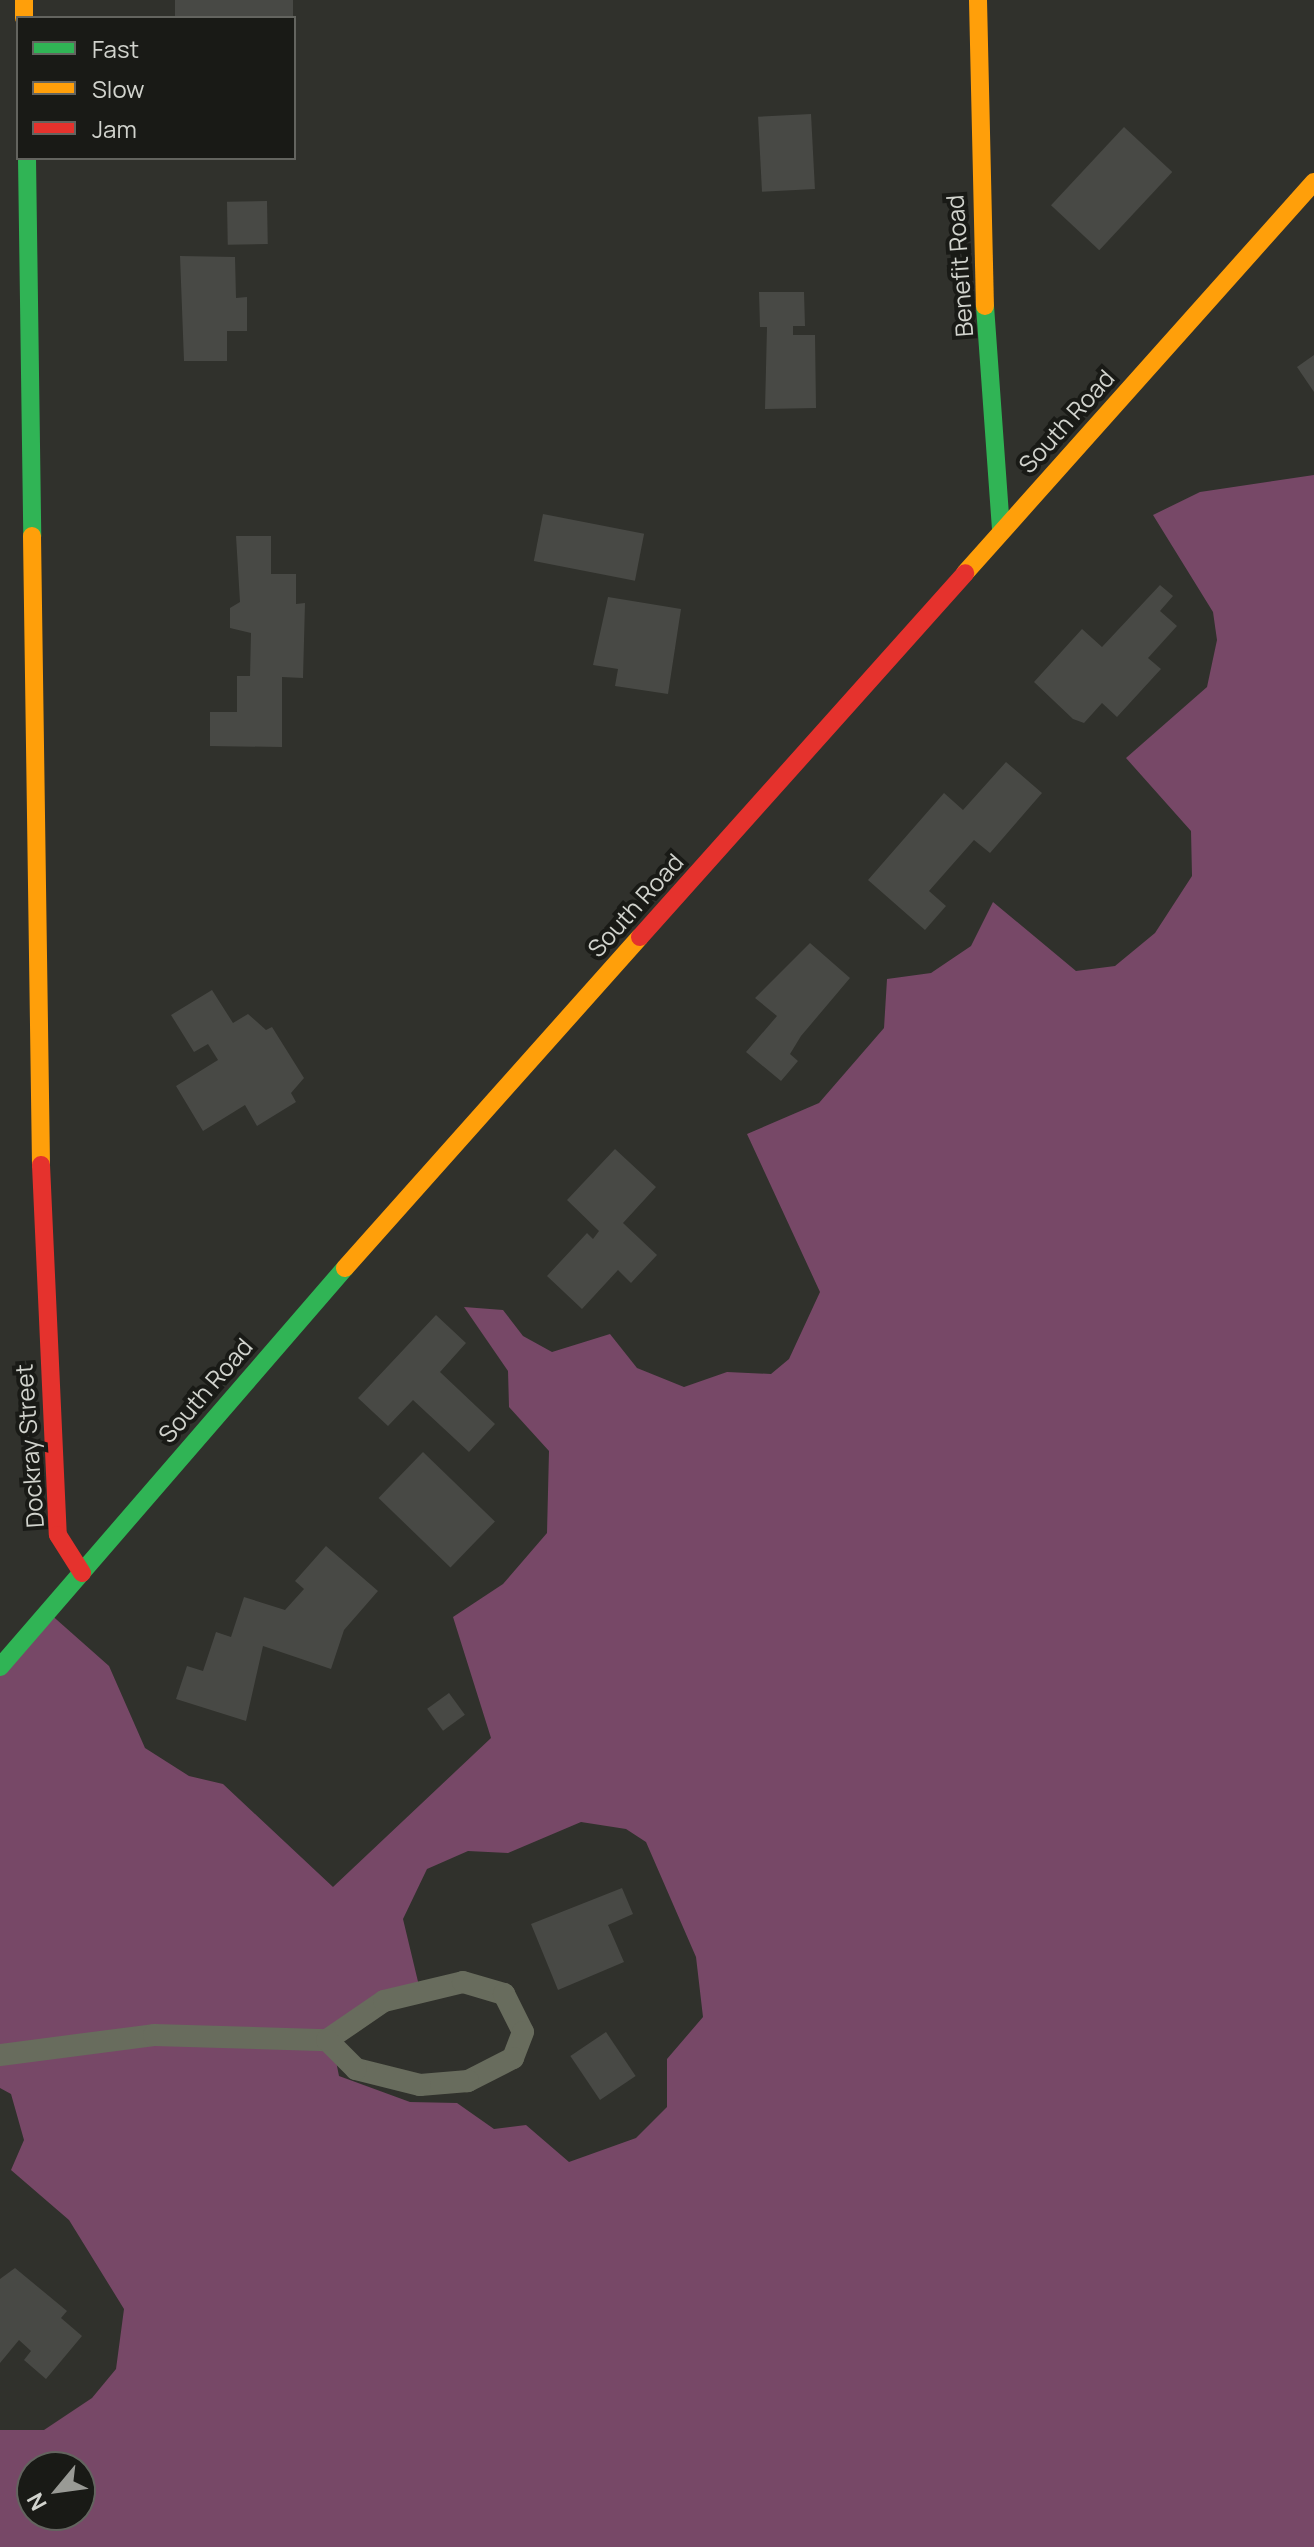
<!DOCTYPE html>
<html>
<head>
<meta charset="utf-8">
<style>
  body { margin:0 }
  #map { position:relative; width:1314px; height:2547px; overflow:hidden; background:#30312c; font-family:Manrope,sans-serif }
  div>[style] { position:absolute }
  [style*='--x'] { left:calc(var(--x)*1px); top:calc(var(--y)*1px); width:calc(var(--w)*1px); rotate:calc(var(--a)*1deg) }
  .forest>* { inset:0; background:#774867 }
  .building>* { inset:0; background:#484945; transform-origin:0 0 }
  .lane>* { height:22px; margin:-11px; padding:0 11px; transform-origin:11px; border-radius:11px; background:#686c5d }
  .fast>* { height:18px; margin:-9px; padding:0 9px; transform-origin:9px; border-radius:9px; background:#30b455 }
  .slow>* { height:18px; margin:-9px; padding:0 9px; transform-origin:9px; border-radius:9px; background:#ff9f0a }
  .jam>* { height:18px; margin:-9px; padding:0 9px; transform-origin:9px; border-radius:9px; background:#e5322d }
  span { translate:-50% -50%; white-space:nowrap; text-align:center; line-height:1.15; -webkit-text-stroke:8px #191a16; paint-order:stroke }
  .street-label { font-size:24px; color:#d1d3cd }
  .legend { position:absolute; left:16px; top:16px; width:280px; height:144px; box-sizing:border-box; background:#191a16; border:2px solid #63645f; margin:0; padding:10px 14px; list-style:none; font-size:24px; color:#d1d3cd }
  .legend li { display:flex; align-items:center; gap:16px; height:40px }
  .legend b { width:40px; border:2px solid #63645f }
  .north { position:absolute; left:16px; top:2451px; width:80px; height:80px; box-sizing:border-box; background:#191a16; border:2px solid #63645f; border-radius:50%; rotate:241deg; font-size:22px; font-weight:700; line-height:32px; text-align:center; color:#d1d3cd }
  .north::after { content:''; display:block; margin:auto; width:28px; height:36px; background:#999a95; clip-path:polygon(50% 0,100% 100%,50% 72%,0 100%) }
</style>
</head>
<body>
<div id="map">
  <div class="forest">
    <i style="clip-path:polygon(evenodd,1314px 475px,1314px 2547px,0 2547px,0 2430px,44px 2430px,92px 2398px,116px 2369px,124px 2309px,69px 2220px,11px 2170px,24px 2140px,11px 2094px,0 2088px,0 1662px,48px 1612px,109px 1666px,145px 1748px,189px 1776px,223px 1784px,333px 1887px,491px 1738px,453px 1617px,503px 1584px,547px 1533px,549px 1451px,509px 1407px,508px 1371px,464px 1307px,503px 1310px,523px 1336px,552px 1352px,610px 1334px,637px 1368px,684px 1387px,727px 1372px,771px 1374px,789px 1359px,820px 1292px,747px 1134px,819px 1103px,884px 1028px,887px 979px,931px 973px,971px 946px,993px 902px,1076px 971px,1115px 966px,1155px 933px,1192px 876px,1191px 831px,1126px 758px,1207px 687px,1217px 640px,1213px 612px,1153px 515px,1200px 492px,1314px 475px,581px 1822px,626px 1829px,646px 1842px,696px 1957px,703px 2017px,667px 2059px,667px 2107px,636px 2138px,569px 2162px,526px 2125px,494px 2129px,457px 2103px,410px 2102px,339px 2076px,333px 2046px,420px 1990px,403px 1919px,427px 1869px,468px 1851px,508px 1853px,581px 1822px,1314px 475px,32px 2467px,80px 2467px,80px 2515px,32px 2515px,32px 2467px)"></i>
  </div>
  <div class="building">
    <i style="left:175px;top:0;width:118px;height:19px"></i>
    <i style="left:811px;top:114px;width:75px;height:53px;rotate:87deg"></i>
    <i style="left:1124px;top:127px;width:66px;height:107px;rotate:43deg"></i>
    <i style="left:267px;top:201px;width:43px;height:40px;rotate:89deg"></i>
    <i style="clip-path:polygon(180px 256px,235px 257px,236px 298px,247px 297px,247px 331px,227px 331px,227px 361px,184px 361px)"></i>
    <i style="clip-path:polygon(759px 292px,804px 292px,805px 326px,793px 326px,793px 335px,815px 335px,816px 408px,765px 409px,767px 327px,760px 327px)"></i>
    <i style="clip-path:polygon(1314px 355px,1314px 392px,1297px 367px)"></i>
    <i style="left:543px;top:514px;width:103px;height:48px;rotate:11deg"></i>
    <i style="clip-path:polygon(236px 536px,271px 536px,271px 574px,296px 574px,296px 604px,305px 603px,303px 678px,282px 677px,282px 747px,210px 746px,210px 712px,237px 712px,237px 676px,250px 676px,251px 633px,230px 628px,230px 608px,240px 602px)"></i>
    <i style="clip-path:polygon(1160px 585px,1173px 596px,1160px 611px,1177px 626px,1148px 658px,1161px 669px,1117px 717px,1102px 703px,1084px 723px,1073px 719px,1034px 682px,1082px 629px,1102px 647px)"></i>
    <i style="clip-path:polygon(608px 597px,681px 609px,668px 694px,615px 686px,618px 669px,593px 665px)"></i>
    <i style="clip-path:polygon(1006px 762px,1042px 793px,990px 853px,974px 840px,929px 891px,946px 906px,925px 930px,868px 880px,944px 793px,963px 810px)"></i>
    <i style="clip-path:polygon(810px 943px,850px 978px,801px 1036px,790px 1054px,798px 1061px,781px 1081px,746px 1052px,777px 1016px,755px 998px)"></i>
    <i style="clip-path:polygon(212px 990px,233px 1023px,248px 1014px,266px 1030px,272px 1027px,304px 1078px,291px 1093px,296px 1102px,257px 1126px,245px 1105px,203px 1131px,176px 1086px,218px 1060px,208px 1044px,194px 1052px,171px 1015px)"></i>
    <i style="clip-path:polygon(615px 1149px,656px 1187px,623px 1223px,657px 1255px,631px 1283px,618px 1270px,582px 1309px,547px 1276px,587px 1233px,593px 1239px,599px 1231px,567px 1200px)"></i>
    <i style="clip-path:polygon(436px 1315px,466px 1343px,440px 1372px,495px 1424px,469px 1452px,413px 1400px,388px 1426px,358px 1398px)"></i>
    <i style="left:423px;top:1452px;width:100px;height:64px;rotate:44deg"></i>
    <i style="clip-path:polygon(326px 1546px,378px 1591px,344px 1630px,331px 1669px,263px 1646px,246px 1721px,176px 1699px,187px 1666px,203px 1671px,216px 1632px,231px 1637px,244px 1597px,285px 1610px,304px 1589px,295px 1581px)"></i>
    <i style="left:449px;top:1693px;width:27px;height:27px;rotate:54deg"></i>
    <i style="clip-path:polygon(622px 1888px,633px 1914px,608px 1925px,624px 1962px,558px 1990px,531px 1924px)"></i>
    <i style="left:606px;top:2032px;width:53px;height:43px;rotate:56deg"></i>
    <i style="clip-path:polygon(15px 2268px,67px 2311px,61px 2318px,82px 2336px,46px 2379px,24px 2360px,31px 2351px,19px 2340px,0 2363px,0 2279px)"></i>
  </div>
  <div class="lane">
    <i style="--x:0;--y:2055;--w:155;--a:-7.4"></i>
    <i style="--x:154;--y:2035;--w:173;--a:1.7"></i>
    <i style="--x:327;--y:2040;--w:69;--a:-34.4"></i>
    <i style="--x:384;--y:2001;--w:81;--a:-13.5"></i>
    <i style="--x:463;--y:1982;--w:43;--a:16.3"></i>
    <i style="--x:504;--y:1994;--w:42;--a:63.4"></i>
    <i style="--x:523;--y:2032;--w:28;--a:111"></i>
    <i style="--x:513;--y:2058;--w:51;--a:152.9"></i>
    <i style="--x:468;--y:2081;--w:48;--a:175.2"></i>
    <i style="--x:420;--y:2085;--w:66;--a:-166"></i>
    <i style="--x:356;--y:2069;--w:41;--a:-135"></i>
  </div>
  <div class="fast">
    <i style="--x:27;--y:158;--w:378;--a:89.2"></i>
    <i style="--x:985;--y:306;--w:224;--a:85.9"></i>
    <i style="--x:0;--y:1667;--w:527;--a:-49.15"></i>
  </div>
  <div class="slow">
    <i style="--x:24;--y:0;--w:18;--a:90"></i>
    <i style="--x:978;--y:0;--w:306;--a:88.7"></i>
    <i style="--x:32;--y:536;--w:629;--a:89.18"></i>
    <i style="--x:965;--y:573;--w:524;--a:-48.25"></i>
    <i style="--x:345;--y:1268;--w:443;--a:-48.3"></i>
  </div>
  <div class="jam">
    <i style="--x:640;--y:937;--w:488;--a:-48.2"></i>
    <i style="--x:41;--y:1165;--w:370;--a:87.4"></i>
    <i style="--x:58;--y:1535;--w:45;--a:57.7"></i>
  </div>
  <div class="street-label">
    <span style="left:959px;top:266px;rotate:-94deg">Benefit Road</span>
    <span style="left:1066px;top:421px;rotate:-48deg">South Road</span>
    <span style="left:635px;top:905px;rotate:-48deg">South Road</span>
    <span style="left:205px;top:1390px;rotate:-49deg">South Road</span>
    <span style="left:29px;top:1446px;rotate:-94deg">Dockray Street</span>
  </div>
  <ul class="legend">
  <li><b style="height:10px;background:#30b455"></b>Fast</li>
  <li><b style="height:10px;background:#ff9f0a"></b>Slow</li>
  <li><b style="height:10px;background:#e5322d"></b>Jam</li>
  </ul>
  <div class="north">N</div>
</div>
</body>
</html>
